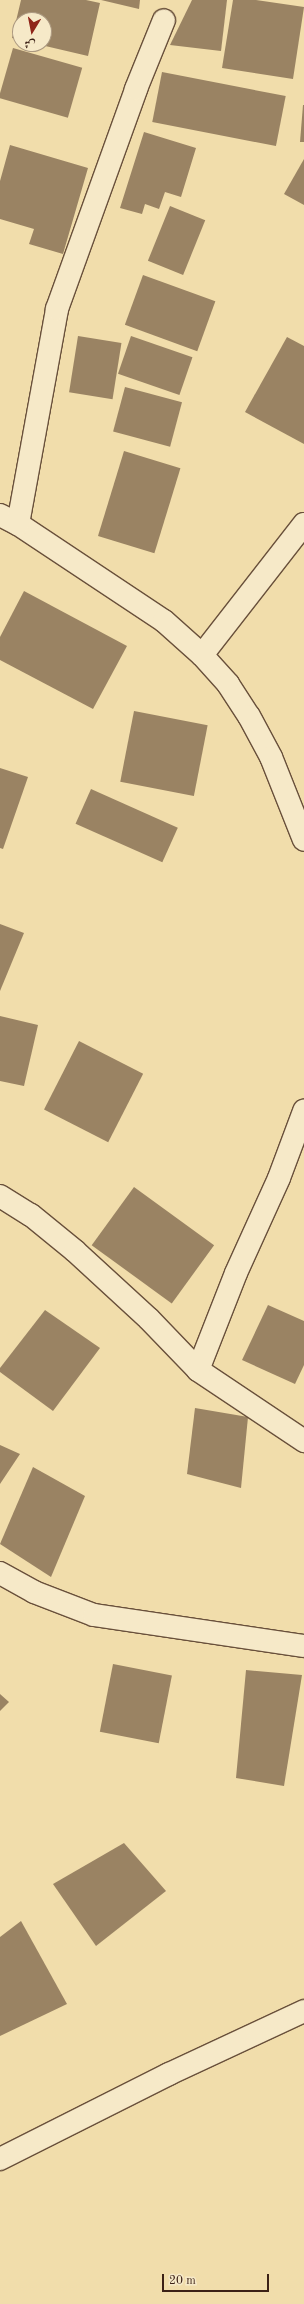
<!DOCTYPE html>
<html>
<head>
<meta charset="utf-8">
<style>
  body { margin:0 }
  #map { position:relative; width:304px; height:2304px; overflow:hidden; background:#f1ddab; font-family:"Old Standard TT",Amiri,serif }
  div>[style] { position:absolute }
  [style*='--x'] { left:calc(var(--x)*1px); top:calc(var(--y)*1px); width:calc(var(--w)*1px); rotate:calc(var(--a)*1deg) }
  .building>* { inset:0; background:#9a8363; transform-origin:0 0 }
  .roads { filter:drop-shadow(1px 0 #69503b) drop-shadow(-1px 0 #69503b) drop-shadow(0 1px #69503b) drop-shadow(0 -1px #69503b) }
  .minor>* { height:22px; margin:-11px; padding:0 11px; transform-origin:11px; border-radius:11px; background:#f6e9c8 }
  span { translate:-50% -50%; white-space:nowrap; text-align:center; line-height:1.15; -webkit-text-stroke:3.5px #f6e9c8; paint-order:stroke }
  .north { position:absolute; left:12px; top:12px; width:40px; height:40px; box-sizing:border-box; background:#f6e9c8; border:1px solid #ac9981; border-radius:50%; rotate:190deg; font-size:11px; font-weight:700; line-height:16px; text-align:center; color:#3c2116 }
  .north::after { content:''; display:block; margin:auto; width:14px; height:18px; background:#8f2418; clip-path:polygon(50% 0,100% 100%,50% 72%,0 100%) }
  .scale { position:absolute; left:162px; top:2274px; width:107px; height:18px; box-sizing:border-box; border:2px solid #3c2116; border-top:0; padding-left:5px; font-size:12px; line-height:14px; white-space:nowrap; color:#3c2116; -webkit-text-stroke:3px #f6e9c8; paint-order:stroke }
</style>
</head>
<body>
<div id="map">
  <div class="building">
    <i style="clip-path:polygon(21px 0,86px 0,100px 3px,88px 56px,41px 45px,44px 44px,44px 20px,20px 20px,20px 40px,12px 38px)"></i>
    <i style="clip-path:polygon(101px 0,140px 0,139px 9px)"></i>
    <i style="clip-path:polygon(192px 0,227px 0,221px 51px,170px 45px)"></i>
    <i style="clip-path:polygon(233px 0,256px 0,304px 7px,293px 79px,222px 68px)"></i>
    <i style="left:13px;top:48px;width:72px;height:52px;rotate:16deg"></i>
    <i style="left:162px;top:72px;width:126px;height:51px;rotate:11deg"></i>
    <i style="clip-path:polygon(303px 105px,304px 105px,304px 142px,300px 142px)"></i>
    <i style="clip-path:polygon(144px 132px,196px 148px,181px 197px,165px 192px,159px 209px,145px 204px,142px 214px,120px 208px)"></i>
    <i style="clip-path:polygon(10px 145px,88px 168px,63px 254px,29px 244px,34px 229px,0 219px,0 181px)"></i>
    <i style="clip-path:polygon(304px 159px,304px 205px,284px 194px)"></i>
    <i style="left:170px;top:206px;width:38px;height:59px;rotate:22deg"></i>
    <i style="left:143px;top:275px;width:77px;height:53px;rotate:20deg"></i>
    <i style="left:78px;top:336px;width:44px;height:57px;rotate:9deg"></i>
    <i style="left:131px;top:336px;width:65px;height:40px;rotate:19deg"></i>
    <i style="clip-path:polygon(287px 337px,304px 346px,304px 444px,245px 412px)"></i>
    <i style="left:125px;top:387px;width:59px;height:46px;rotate:15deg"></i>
    <i style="left:124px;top:451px;width:59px;height:89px;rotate:17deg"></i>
    <i style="clip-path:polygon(24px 591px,127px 646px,93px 709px,0 660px,0 637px)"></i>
    <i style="left:134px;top:711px;width:75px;height:72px;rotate:11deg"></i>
    <i style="clip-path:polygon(0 768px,28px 777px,3px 849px,0 848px)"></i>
    <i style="left:91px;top:789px;width:95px;height:38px;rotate:24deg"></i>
    <i style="clip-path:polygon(0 924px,24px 933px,0 991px)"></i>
    <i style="clip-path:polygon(0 1016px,38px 1025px,24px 1086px,0 1081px)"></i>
    <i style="left:79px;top:1041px;width:72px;height:77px;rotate:27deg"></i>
    <i style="left:134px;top:1187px;width:99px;height:72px;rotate:36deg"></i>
    <i style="clip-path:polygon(268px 1305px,304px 1321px,304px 1365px,295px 1384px,242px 1360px)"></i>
    <i style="clip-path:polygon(45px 1310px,100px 1348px,53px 1411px,0 1372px,0 1368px)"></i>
    <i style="clip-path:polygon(195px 1408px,248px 1417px,241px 1488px,187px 1474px)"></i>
    <i style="clip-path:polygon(0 1445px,20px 1454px,0 1484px)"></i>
    <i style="clip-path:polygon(33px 1467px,85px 1496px,51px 1577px,0 1544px)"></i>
    <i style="left:113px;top:1664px;width:60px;height:69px;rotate:11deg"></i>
    <i style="clip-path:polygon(246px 1670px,302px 1675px,284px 1786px,236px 1778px)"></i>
    <i style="clip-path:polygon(0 1694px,9px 1702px,0 1711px)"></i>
    <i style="clip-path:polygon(124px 1843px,166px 1891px,96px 1946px,53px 1884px)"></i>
    <i style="clip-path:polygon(21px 1921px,67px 2004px,0 2036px,0 1937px)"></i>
  </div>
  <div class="roads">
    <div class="minor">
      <i style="--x:0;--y:515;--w:20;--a:27"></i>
      <i style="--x:18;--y:524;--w:175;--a:33.6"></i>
      <i style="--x:164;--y:621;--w:51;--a:41.8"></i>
      <i style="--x:202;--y:655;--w:39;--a:48"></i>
      <i style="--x:228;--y:684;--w:38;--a:57"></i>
      <i style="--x:249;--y:716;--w:47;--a:61.8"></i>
      <i style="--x:271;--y:757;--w:89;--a:68.3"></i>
      <i style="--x:18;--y:524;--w:219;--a:-79.7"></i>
      <i style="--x:57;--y:309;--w:234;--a:-70.2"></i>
      <i style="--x:136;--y:89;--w:74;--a:-67.9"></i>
      <i style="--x:202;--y:655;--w:166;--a:-52.1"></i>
      <i style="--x:0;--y:1196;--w:36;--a:32"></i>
      <i style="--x:31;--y:1215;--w:57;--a:39.3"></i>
      <i style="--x:75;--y:1251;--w:100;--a:42.6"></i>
      <i style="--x:149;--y:1319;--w:71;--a:46.1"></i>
      <i style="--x:198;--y:1370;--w:128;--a:33.8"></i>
      <i style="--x:198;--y:1370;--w:104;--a:-68.6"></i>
      <i style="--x:236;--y:1273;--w:104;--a:-65.6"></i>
      <i style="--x:279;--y:1178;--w:72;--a:-69.5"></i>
      <i style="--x:0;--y:1573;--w:39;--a:29"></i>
      <i style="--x:34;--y:1592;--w:64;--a:21"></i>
      <i style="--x:94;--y:1615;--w:212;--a:8.4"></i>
      <i style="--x:0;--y:2159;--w:189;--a:-26.7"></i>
      <i style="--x:169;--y:2074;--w:149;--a:-25"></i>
    </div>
  </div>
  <div class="north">ش</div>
  <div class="scale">20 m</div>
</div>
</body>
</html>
